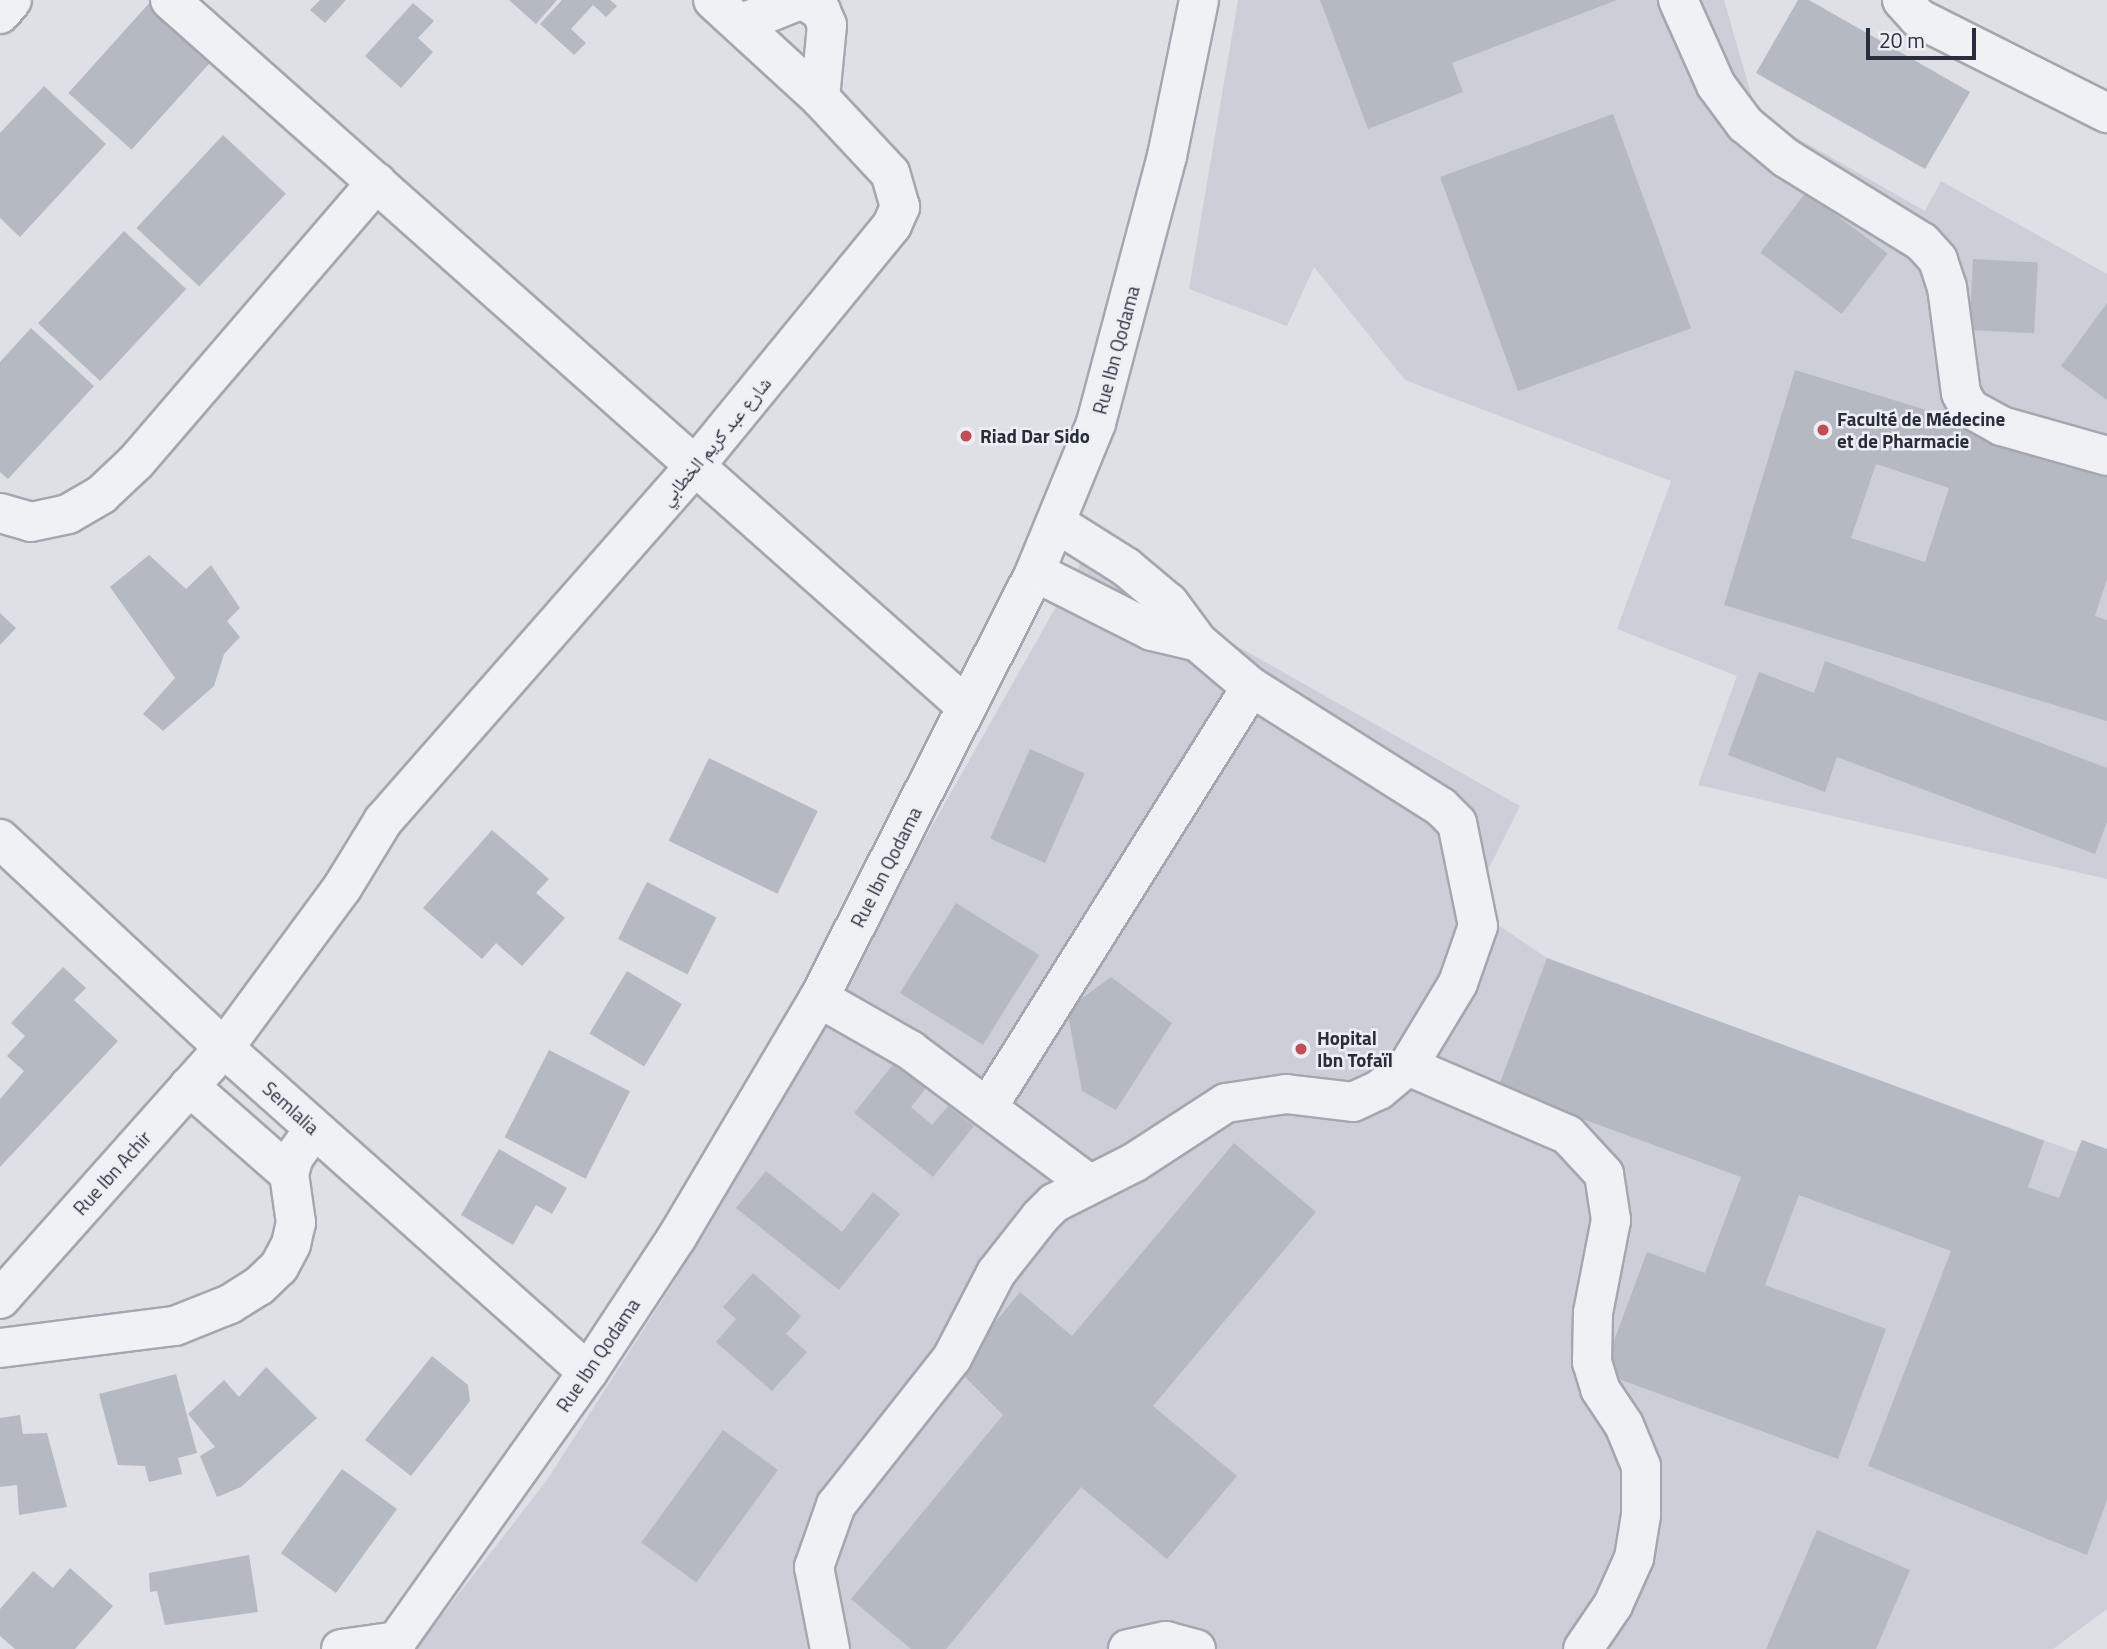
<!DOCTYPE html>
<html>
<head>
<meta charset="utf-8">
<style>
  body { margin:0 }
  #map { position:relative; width:2107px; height:1649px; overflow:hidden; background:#dee0e6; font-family:"Titillium Web","Noto Naskh Arabic",sans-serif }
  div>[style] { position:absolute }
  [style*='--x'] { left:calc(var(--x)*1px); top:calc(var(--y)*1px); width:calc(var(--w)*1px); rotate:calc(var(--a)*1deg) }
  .built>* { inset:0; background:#cccfd7 }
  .building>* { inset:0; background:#b5b9c2; transform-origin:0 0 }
  .roads { filter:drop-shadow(2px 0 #a4a7af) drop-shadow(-2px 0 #a4a7af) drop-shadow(0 2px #a4a7af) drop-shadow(0 -2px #a4a7af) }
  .minor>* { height:38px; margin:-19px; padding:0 19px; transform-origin:19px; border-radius:19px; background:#f0f1f5 }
  .dots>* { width:19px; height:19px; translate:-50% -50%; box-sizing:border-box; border:4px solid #edeff4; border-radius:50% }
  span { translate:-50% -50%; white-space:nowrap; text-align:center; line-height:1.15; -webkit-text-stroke:5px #edeff4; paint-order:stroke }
  .street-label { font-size:19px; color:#282e3b }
  .poi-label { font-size:19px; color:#282e3b; font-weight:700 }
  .left { translate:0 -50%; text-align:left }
  .scale { position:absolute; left:1866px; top:28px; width:110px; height:32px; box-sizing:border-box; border:4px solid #282e3b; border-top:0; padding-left:9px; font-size:21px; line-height:24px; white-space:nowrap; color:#282e3b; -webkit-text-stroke:5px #edeff4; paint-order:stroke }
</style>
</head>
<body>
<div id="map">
  <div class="built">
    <i style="clip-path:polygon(1238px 0,1724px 0,1757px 115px,1925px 211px,1941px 181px,2107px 274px,2107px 879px,1698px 785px,1737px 676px,1617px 629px,1671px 481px,1405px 380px,1314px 267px,1287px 326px,1189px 289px)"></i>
    <i style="clip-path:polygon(1083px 559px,1520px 806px,1470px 906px,1547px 958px,2076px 1152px,2082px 1140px,2107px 1149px,2107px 1609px,2053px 1649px,416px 1649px,547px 1480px,676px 1279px)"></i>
  </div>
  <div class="building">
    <i style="left:152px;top:0;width:85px;height:125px;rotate:42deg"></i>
    <i style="clip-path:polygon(320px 0,346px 0,325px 23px,310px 10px)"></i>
    <i style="clip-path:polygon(509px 0,557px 0,536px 24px)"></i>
    <i style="clip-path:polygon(562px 0,610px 0,617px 6px,606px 17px,593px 5px,571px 29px,586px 43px,574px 55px,540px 24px)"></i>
    <i style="clip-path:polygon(1320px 0,1617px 0,1452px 63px,1463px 92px,1368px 129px)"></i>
    <i style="clip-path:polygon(1798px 0,1809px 0,1970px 92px,1925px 169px,1756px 73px)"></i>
    <i style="clip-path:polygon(413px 3px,434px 21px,418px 38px,433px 52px,401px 88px,365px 56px)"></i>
    <i style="clip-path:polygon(44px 86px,106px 144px,20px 237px,0 218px,0 133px)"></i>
    <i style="left:1613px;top:114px;width:228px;height:184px;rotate:70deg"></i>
    <i style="left:223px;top:135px;width:86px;height:127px;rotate:43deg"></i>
    <i style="left:1806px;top:192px;width:102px;height:76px;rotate:37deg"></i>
    <i style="left:124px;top:231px;width:85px;height:126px;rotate:43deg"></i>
    <i style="left:1973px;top:259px;width:65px;height:71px;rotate:3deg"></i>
    <i style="clip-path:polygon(2107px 303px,2107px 400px,2061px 366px)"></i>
    <i style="clip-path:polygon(31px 328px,94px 386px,8px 479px,0 472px,0 362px)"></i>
    <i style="clip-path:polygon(evenodd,1795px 370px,2107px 465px,2107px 579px,2095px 616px,2107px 620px,2107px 721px,1724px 605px,1795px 370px,1876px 464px,1949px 488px,1925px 562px,1851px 538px,1876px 464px)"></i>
    <i style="clip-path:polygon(149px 555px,186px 589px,211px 565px,240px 608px,227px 621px,240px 637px,224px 654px,214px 686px,163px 731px,143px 714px,175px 678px,110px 587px)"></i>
    <i style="clip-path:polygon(0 613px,16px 628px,0 645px)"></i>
    <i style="clip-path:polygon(1825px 661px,2107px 768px,2107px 822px,2095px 854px,1837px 757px,1825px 792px,1728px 755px,1759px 672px,1814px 693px)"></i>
    <i style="left:1030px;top:749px;width:60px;height:98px;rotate:24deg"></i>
    <i style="left:709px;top:758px;width:121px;height:92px;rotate:26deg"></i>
    <i style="clip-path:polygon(492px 830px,549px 879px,536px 893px,565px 918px,522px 966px,496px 943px,482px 959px,423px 908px)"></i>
    <i style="left:647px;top:882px;width:78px;height:64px;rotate:27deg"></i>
    <i style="left:956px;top:903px;width:98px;height:106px;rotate:32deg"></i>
    <i style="clip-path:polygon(1547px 958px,2044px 1141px,2028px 1187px,2059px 1198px,2082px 1140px,2107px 1149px,2107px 1500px,2087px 1555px,1868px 1466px,1951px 1251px,1799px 1195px,1765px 1285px,1886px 1329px,1838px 1459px,1602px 1373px,1647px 1252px,1705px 1273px,1741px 1177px,1498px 1088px)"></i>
    <i style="clip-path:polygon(63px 967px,86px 988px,74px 1000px,118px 1041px,0 1167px,0 1099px,24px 1071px,7px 1056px,25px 1036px,11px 1023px)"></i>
    <i style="left:627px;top:971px;width:64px;height:73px;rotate:31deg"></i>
    <i style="clip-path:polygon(1111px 977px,1172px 1023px,1116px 1110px,1082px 1091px,1067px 1009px)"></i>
    <i style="left:549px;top:1050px;width:91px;height:98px;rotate:27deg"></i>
    <i style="clip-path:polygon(899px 1057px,931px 1082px,911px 1107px,932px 1125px,948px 1106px,974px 1126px,933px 1177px,854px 1113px)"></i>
    <i style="clip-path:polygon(1234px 1143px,1316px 1212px,1153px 1406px,1237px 1476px,1167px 1559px,1081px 1487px,946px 1649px,911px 1649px,851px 1599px,1003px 1415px,957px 1369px,1020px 1292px,1072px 1336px)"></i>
    <i style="clip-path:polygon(499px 1149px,567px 1188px,552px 1214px,536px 1205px,513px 1245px,461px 1215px)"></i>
    <i style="clip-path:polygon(766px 1171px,842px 1232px,873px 1192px,900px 1214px,839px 1290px,736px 1208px)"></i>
    <i style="clip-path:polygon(753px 1273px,801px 1316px,786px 1334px,807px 1352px,772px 1391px,716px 1342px,736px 1319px,723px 1307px)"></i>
    <i style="clip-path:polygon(432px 1356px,468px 1385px,470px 1401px,411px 1476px,365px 1440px)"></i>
    <i style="clip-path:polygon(266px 1367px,317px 1418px,241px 1487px,217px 1497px,200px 1456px,215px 1447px,188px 1414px,224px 1380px,239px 1397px)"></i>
    <i style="clip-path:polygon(176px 1374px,197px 1453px,178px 1458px,182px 1474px,149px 1482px,145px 1466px,118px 1465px,99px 1394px)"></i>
    <i style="clip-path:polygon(20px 1415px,23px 1434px,47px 1433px,67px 1507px,19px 1515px,17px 1485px,0 1487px,0 1418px)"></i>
    <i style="left:723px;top:1430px;width:68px;height:139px;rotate:36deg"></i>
    <i style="left:342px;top:1469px;width:68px;height:104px;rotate:36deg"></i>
    <i style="clip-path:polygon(1817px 1530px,1910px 1570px,1876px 1649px,1766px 1649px)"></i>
    <i style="clip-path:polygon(249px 1555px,258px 1612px,165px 1625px,157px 1591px,150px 1592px,149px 1573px)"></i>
    <i style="clip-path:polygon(70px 1568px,113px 1606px,75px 1649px,15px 1649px,0 1636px,0 1609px,33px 1571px,53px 1588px)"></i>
  </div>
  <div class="roads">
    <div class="minor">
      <i style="--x:170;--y:0;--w:1065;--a:41.58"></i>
      <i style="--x:803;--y:0;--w:21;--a:31"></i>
      <i style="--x:821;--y:11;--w:15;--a:67"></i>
      <i style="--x:827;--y:25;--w:73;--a:95.5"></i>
      <i style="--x:1678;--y:0;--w:93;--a:65.9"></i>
      <i style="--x:1716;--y:85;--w:49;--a:53.4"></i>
      <i style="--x:1745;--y:124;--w:53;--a:39.7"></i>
      <i style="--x:1786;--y:158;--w:160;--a:31.7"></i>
      <i style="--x:1922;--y:242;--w:24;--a:48"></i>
      <i style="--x:1938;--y:260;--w:28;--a:72"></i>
      <i style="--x:1947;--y:287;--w:107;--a:82.5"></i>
      <i style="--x:1961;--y:393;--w:17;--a:62"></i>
      <i style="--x:1969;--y:408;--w:37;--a:29"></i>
      <i style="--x:2001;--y:426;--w:110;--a:15.8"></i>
      <i style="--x:1902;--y:0;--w:24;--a:48"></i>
      <i style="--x:1918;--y:18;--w:212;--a:26.7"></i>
      <i style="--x:0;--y:14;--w:18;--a:-49"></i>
      <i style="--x:740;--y:24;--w:65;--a:-21.8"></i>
      <i style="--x:0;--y:513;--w:32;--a:16"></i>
      <i style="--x:31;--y:522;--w:38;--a:-12"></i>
      <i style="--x:68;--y:514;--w:39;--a:-30"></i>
      <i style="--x:102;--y:494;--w:47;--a:-43.3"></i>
      <i style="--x:136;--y:462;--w:369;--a:-49.3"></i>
      <i style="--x:1035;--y:572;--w:131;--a:26.8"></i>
      <i style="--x:1152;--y:631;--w:47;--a:13.4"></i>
      <i style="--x:0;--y:839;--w:306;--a:43"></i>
      <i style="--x:224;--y:1048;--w:487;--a:41.7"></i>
      <i style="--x:819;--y:998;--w:105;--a:29.7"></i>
      <i style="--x:910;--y:1050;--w:222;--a:36.8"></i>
      <i style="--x:1408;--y:1066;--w:174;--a:23.3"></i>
      <i style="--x:1568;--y:1135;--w:53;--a:47.3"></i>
      <i style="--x:1604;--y:1174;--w:47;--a:81.3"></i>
      <i style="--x:1611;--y:1220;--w:95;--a:101"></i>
      <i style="--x:1593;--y:1313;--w:49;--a:91.2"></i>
      <i style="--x:1592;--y:1362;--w:28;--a:73"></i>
      <i style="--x:1600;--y:1389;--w:43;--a:56.3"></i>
      <i style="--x:1624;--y:1425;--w:44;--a:67.5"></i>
      <i style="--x:1641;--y:1466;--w:49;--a:90"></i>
      <i style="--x:1641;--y:1515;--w:44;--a:99.2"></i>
      <i style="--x:1634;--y:1558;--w:51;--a:114.1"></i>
      <i style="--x:1613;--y:1605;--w:53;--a:124.3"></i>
      <i style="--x:189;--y:1086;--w:133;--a:41.3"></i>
      <i style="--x:989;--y:1105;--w:493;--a:-57.9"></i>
      <i style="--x:0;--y:1299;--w:336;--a:-48.3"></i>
      <i style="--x:224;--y:1048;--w:199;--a:-53.6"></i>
      <i style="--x:342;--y:888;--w:79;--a:-58.5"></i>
      <i style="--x:383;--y:821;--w:473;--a:-48.7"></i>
      <i style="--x:695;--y:466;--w:311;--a:-50.7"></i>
      <i style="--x:892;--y:225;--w:20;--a:-66"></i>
      <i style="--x:900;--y:207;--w:35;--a:-106"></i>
      <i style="--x:890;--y:173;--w:103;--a:-133"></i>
      <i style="--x:820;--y:98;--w:145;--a:-137.5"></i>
      <i style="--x:0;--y:1348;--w:176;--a:-7.2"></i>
      <i style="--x:175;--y:1326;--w:59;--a:-21.8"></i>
      <i style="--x:230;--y:1304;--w:34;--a:-32"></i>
      <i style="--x:259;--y:1286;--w:28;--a:-44"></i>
      <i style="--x:279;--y:1267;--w:26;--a:-62"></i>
      <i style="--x:291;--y:1244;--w:22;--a:-77"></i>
      <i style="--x:296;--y:1223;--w:49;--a:-98.1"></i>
      <i style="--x:289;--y:1174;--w:18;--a:-74"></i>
      <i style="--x:294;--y:1157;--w:34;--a:-54"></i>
      <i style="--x:341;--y:1649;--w:57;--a:-8.1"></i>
      <i style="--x:391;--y:1649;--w:340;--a:-54.6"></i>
      <i style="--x:588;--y:1372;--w:162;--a:-56.6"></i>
      <i style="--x:677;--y:1237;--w:278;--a:-59.3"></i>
      <i style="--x:819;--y:998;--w:478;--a:-63.1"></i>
      <i style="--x:1035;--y:572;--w:161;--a:-67.7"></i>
      <i style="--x:1096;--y:423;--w:276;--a:-75.1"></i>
      <i style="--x:1167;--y:156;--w:159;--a:-78.4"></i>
      <i style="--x:830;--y:1649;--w:84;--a:-101"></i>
      <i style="--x:814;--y:1567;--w:66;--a:-70.5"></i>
      <i style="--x:836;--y:1505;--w:187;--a:-51.7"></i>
      <i style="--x:952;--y:1358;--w:96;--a:-62.6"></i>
      <i style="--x:996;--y:1273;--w:71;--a:-51.8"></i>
      <i style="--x:1040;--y:1217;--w:20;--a:-45"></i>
      <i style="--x:1054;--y:1203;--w:91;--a:-26.8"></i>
      <i style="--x:1135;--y:1162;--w:108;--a:-33"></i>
      <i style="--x:1226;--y:1103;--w:61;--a:-8.5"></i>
      <i style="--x:1286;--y:1094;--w:67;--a:6.8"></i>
      <i style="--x:1353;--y:1102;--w:29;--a:-25"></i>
      <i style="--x:1379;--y:1090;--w:38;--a:-40"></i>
      <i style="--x:1408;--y:1066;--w:97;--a:-58.9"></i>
      <i style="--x:1458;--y:983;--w:60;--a:-70.7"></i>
      <i style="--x:1478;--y:926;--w:105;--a:-101.5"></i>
      <i style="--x:1457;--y:823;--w:23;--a:-135"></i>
      <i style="--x:1441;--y:807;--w:225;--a:-147.7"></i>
      <i style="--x:1251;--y:687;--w:70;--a:-139.7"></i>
      <i style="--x:1198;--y:642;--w:49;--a:-126.6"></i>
      <i style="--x:1169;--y:603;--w:56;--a:-140.1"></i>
      <i style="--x:1126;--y:567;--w:83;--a:-147.8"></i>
      <i style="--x:1128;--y:1649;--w:39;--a:-12"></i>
      <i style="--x:1166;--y:1641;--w:31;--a:15"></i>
    </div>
  </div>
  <div class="dots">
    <i style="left:1823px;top:430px;background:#c14d55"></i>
    <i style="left:966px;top:436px;background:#c14d55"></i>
    <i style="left:1301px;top:1049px;background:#c14d55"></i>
  </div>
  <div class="street-label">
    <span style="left:1116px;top:350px;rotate:-75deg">Rue Ibn Qodama</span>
    <span style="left:715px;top:441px;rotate:-50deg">شارع عبد كريم الخطابي</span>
    <span style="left:886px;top:867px;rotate:-63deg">Rue Ibn Qodama</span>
    <span style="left:291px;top:1108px;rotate:42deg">Semlalia</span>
    <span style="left:112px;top:1173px;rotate:-48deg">Rue Ibn Achir</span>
    <span style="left:598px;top:1355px;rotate:-56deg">Rue Ibn Qodama</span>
  </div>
  <div class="poi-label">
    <span class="left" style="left:1837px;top:430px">Faculté de Médecine<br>et de Pharmacie</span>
    <span class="left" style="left:980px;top:436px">Riad Dar Sido</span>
    <span class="left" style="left:1317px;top:1049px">Hopital<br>Ibn Tofaïl</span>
  </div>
  <div class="scale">20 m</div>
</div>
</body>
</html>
